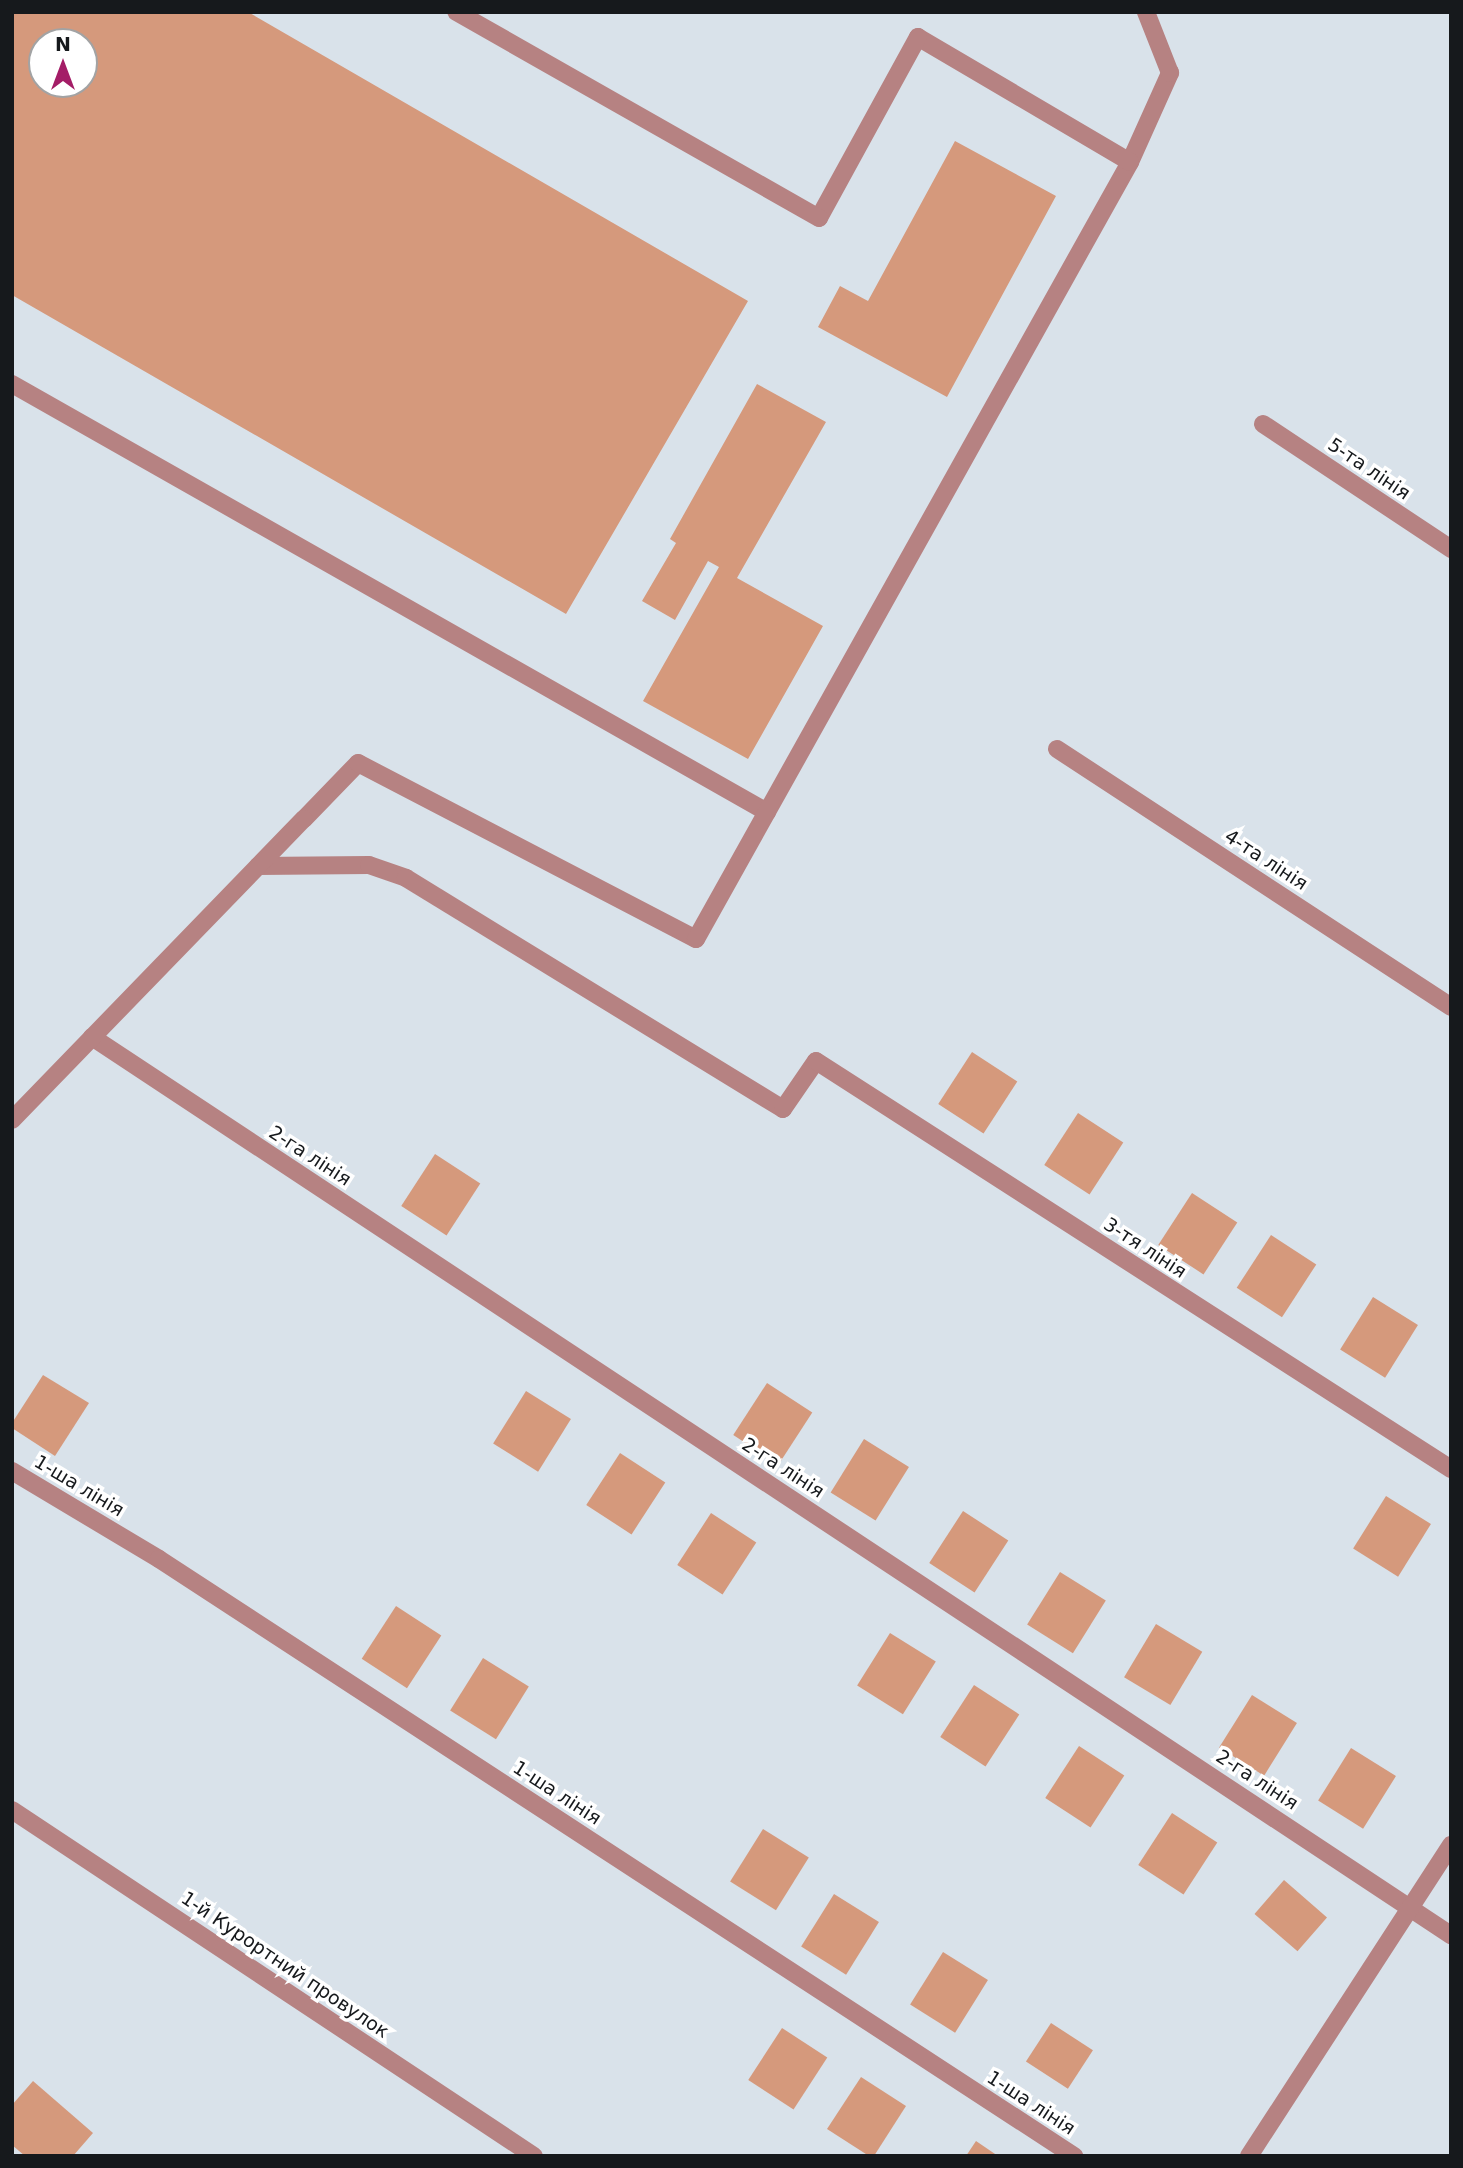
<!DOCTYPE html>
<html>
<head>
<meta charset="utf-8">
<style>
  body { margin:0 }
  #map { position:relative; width:1463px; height:2168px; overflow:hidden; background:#d9e2ea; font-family:"DejaVu Sans",sans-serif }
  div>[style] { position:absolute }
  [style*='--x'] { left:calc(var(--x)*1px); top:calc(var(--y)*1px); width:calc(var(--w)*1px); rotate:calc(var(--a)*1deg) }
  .building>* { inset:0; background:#d5997c; transform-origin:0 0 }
  .service>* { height:18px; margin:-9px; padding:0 9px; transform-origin:9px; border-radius:9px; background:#b68282 }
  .minor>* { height:18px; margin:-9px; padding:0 9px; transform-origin:9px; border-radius:9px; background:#b68282 }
  .tertiary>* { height:18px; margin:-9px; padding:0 9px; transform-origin:9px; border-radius:9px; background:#b68282 }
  span { translate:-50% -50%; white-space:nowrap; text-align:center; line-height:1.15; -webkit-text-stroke:7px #fff; paint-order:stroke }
  .street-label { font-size:19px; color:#16191c }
  .frame { position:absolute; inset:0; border:14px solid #16191c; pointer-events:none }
  .north { position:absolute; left:28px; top:28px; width:70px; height:70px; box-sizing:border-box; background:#fff; border:2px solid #a2a3a4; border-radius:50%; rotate:0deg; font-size:19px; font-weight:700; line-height:28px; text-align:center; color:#16191c }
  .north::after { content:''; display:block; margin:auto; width:24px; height:32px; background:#a41d67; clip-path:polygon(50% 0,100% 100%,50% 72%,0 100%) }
</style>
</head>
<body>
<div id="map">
  <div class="building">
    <i style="clip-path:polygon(evenodd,12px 12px,248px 12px,748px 301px,566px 614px,12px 295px,12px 12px,42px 42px,84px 42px,84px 84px,42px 84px,42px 42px)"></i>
    <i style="clip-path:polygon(955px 141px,1056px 196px,947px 397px,818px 327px,840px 286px,868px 301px)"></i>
    <i style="clip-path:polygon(757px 384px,826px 422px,737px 578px,823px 626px,748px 759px,643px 701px,719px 567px,708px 561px,675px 620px,642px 601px,676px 543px,670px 539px)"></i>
    <i style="left:972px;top:1052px;width:54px;height:62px;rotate:33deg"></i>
    <i style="left:1078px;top:1113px;width:54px;height:62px;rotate:33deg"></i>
    <i style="left:435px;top:1154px;width:54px;height:62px;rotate:33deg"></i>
    <i style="left:1192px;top:1193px;width:54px;height:62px;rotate:33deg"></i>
    <i style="left:1271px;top:1235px;width:54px;height:63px;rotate:33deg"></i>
    <i style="left:1373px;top:1297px;width:53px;height:62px;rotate:32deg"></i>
    <i style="clip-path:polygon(43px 1375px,89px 1403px,55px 1456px,12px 1428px,12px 1423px)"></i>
    <i style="left:767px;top:1383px;width:54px;height:62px;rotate:33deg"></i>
    <i style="left:526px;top:1391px;width:53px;height:62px;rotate:32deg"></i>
    <i style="left:864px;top:1439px;width:53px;height:63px;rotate:32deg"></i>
    <i style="left:620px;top:1453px;width:54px;height:62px;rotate:33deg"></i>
    <i style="left:1386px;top:1496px;width:53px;height:62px;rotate:32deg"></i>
    <i style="left:963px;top:1511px;width:54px;height:62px;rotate:33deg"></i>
    <i style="left:711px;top:1513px;width:54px;height:62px;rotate:33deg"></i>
    <i style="left:1060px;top:1572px;width:54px;height:62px;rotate:32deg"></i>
    <i style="left:396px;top:1606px;width:54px;height:63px;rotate:33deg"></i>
    <i style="left:1156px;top:1624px;width:54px;height:62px;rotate:31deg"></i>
    <i style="left:890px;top:1633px;width:54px;height:62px;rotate:32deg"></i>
    <i style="left:483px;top:1658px;width:54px;height:62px;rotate:32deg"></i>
    <i style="left:974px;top:1685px;width:54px;height:62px;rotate:33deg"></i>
    <i style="left:1252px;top:1695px;width:53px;height:62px;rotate:32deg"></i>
    <i style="left:1079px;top:1746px;width:54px;height:62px;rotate:33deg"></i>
    <i style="left:1351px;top:1748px;width:53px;height:62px;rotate:32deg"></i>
    <i style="left:1172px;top:1813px;width:54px;height:62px;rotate:33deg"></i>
    <i style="left:763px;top:1829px;width:54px;height:62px;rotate:32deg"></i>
    <i style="left:1284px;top:1880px;width:57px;height:45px;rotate:41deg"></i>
    <i style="left:834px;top:1894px;width:53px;height:62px;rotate:32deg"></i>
    <i style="left:943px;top:1952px;width:53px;height:62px;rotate:32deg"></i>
    <i style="left:1051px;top:2023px;width:50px;height:46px;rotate:33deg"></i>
    <i style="left:782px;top:2028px;width:54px;height:62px;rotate:33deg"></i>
    <i style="clip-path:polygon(861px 2077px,906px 2106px,874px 2156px,869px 2156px,827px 2129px)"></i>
    <i style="clip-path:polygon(33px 2081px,93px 2133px,73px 2156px,25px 2156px,12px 2145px,12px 2105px)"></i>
    <i style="clip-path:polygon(976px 2141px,998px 2156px,966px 2156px)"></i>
  </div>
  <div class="service">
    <i style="--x:1130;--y:162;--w:98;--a:-65.8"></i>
    <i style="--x:1170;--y:73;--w:66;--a:-111.5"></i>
    <i style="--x:12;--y:384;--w:868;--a:29.55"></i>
    <i style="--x:304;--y:819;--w:78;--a:-46"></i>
    <i style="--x:358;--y:763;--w:381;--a:27.5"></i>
    <i style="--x:696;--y:939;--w:890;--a:-60.81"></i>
    <i style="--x:1130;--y:162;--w:246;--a:-149.5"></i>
    <i style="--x:918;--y:37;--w:206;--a:118.7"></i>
    <i style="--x:819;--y:218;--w:417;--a:-150.4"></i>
    <i style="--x:258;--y:866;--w:111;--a:-0.5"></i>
    <i style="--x:369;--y:865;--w:39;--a:19"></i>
    <i style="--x:406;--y:878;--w:442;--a:31.5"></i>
    <i style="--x:783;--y:1109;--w:58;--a:-55.5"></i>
  </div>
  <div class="minor">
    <i style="--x:1263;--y:424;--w:226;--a:33.6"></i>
    <i style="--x:1057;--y:749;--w:471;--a:33.2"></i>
    <i style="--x:92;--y:1037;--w:1629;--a:33.46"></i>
    <i style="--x:816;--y:1061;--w:755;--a:32.72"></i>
    <i style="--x:12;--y:1120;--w:419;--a:-45.9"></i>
    <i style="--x:12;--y:1471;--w:171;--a:30.9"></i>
    <i style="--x:159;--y:1559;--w:1093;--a:33.12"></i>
    <i style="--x:1249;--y:2156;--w:371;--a:-57"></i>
  </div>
  <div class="tertiary">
    <i style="--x:12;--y:1810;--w:626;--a:33.54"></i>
  </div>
  <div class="street-label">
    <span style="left:1369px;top:469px;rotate:34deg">5-та лінія</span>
    <span style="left:1266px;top:860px;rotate:33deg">4-та лінія</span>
    <span style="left:310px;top:1156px;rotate:33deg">2-га лінія</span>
    <span style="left:1145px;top:1248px;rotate:33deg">3-тя лінія</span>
    <span style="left:783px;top:1468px;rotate:33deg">2-га лінія</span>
    <span style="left:79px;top:1486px;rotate:31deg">1-ша лінія</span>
    <span style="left:1257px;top:1780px;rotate:33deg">2-га лінія</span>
    <span style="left:557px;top:1793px;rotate:33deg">1-ша лінія</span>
    <span style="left:285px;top:1965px;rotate:34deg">1-й Курортний провулок</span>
    <span style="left:1031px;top:2103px;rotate:33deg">1-ша лінія</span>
  </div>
  <div class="frame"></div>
  <div class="north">N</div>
</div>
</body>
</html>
